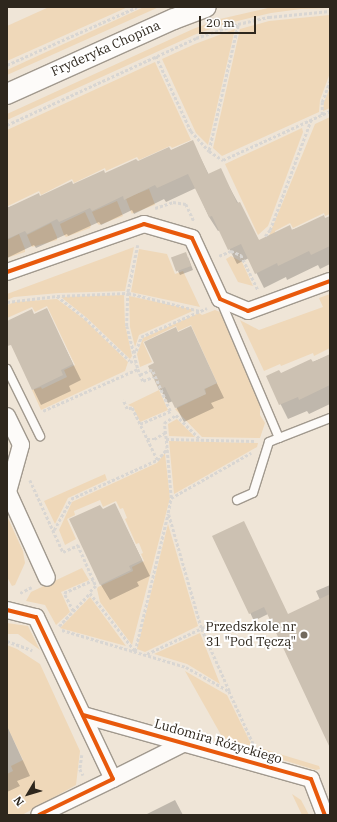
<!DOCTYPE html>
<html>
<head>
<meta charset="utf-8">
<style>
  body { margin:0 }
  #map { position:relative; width:337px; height:822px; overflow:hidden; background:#efe5d7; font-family:"IBM Plex Serif",serif }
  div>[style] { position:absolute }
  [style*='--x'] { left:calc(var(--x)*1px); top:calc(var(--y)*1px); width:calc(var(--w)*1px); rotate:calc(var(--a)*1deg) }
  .green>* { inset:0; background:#efd8b9; transform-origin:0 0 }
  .shadow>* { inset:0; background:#0003 }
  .building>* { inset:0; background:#ccc1b2; transform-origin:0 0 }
  .path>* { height:2.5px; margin-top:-1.25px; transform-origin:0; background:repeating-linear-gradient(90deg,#d9d6d2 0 3px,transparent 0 5px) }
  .roads { filter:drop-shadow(1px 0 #a1998e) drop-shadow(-1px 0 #a1998e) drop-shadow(0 1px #a1998e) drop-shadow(0 -1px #a1998e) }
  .service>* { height:8px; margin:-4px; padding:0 4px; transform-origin:4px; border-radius:4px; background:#fdfbf9 }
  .minor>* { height:16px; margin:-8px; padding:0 8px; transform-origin:8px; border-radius:8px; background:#fdfbf9 }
  .tertiary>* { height:20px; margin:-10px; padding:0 10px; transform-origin:10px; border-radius:10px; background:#fdfbf9 }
  .cycleway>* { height:4px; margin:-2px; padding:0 2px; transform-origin:2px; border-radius:2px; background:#e8590c }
  .dots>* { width:11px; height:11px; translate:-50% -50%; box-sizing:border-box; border:2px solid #fff; border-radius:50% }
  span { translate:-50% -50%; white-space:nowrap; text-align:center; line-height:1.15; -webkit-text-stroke:4px #fff; paint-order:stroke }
  .street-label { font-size:13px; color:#2e271d }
  .poi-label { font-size:13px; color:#2e271d }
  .right { translate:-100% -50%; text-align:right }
  .frame { position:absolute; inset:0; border:8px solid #2e271d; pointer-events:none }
  .north { position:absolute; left:8px; top:774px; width:40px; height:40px; -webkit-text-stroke:3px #fff; paint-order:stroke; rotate:232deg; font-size:11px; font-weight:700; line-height:16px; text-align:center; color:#2e271d }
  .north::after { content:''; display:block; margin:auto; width:14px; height:18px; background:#2e271d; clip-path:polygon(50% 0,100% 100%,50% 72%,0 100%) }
  .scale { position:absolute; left:199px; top:16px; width:57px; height:18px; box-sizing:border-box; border:2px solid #2e271d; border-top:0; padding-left:5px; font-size:12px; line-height:14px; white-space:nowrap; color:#2e271d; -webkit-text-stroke:3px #fff; paint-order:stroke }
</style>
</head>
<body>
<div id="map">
  <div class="green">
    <i style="clip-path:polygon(49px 7px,128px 7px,7px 61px,7px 26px)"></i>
    <i style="clip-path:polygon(144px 7px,159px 7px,7px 75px,7px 70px)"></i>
    <i style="clip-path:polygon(272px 7px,330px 8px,301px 9px,271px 13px,221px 25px,194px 35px,7px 120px,7px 114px,193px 29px,220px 19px)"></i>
    <i style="clip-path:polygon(330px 15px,330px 73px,320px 100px,319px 112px,222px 156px,213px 148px,240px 29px,269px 21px)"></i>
    <i style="clip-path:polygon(235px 29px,208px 145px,196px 133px,162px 59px,195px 44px)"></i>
    <i style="clip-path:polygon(155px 62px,191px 140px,172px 148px,170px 146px,139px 160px,137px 157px,106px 171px,105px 168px,74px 183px,72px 179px,41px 195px,39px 191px,8px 206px,7px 130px)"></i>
    <i style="clip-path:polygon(330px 88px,330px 108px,323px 111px,324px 102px)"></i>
    <i style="clip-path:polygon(330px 117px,330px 214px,325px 216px,324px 213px,293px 228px,290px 223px,275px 231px,275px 234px,268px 238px,315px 124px)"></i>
    <i style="clip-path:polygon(302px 128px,303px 132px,268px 226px,258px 235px,225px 164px)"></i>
    <i style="left:149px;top:189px;width:17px;height:25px;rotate:69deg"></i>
    <i style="clip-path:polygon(117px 201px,123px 216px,99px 225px,97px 223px,92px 212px)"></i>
    <i style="clip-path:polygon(85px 212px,91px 225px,90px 228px,66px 237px,64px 235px,60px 224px)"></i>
    <i style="clip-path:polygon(51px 223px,57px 237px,57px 240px,32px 247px,27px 235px)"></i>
    <i style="clip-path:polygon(19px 234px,25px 249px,25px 252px,7px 258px,7px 240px)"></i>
    <i style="clip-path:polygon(134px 247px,125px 291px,59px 293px,14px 297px,7px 300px,7px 294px)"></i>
    <i style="clip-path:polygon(139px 249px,167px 254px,175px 274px,183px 271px,200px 307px,131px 292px)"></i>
    <i style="clip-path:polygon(231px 256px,242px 262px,253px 286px,238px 282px,226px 259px)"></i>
    <i style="clip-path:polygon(330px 294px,330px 348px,314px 356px,313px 353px,281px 366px,280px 364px,264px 371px,240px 320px,259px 330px,323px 307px,319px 298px)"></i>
    <i style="clip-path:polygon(124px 295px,125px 324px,132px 356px,130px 359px,87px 318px,61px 297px)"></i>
    <i style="clip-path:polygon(129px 296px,195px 310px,139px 335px,135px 347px,130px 327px)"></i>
    <i style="clip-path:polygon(57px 299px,84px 319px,128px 362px,125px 371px,41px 410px,32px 390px,41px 387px,42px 389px,67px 377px,64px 370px,75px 365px,47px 306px,35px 312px,32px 307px,7px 318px,7px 305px,15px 302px)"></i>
    <i style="clip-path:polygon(215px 310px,220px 312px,260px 405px,260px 415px,265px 423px,260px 438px,202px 437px,175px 409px,206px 394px,205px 389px,217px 383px,191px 325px,178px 331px,176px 326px,143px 342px,152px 362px,140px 367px,137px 354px,143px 338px,199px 313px,202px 315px)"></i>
    <i style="clip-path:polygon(159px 390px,168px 410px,140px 422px,133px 407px,128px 405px)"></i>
    <i style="clip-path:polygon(177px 419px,195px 437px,169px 436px,168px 424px)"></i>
    <i style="clip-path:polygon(169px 441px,258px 443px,257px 447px,174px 494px)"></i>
    <i style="clip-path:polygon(164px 454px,165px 454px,170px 498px,132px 645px,100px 602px,97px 589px,98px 587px,133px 571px,132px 567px,144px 561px,141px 554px,143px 553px,139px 543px,136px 544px,125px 519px,127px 518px,123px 508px,120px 509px,116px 501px,103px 507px,100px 500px,74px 511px,75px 515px,67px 519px,76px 539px,65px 545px,59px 530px,72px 502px,157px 463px)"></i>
    <i style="clip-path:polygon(105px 474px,107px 480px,68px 498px,55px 524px,44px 501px)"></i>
    <i style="clip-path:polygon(7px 516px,23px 551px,25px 563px,15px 585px,12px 586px,7px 577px)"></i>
    <i style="clip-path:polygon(168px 524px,198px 626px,145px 652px,137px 649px)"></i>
    <i style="clip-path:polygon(82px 568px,89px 580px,61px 592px,70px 612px,56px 625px,45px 605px,26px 601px,31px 592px)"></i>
    <i style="clip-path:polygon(90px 597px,126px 646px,60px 628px)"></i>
    <i style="clip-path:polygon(7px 623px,28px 626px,40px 650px,18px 634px,7px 634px)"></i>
    <i style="clip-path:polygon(200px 633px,220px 684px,187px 664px,154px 654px)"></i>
    <i style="clip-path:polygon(7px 645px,17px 649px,40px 664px,80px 751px,76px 785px,22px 815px,7px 815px,7px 774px,13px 771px,11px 766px,23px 760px,7px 726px)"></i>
    <i style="clip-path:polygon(185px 671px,227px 695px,255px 752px,225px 742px)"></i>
    <i style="clip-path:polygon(260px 748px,319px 766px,320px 769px,316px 770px,263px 754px)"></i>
    <i style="clip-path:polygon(292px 794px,301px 800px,309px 815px,302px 815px)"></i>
  </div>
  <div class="shadow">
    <i style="clip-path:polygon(192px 141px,209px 175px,220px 170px,259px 241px,330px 217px,330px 264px,320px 269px,318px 265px,287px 280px,286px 277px,264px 288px,249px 258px,237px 264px,220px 230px,218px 231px,209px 217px,196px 188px,166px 202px,164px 199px,134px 214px,132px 210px,101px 225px,99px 222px,68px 236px,67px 234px,36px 248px,34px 245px,7px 258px,7px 208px,170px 151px)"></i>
    <i style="clip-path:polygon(188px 257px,193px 270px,180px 275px,178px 271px)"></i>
    <i style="clip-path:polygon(46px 309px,81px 380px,69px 386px,71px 391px,41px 405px,7px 335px,7px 322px,34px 315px)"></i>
    <i style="clip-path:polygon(190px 328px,224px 398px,211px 403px,214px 408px,184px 422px,173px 401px,168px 403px,160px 389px,155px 363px,178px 333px)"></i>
    <i style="clip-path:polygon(330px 355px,330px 404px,309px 414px,307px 411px,288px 419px,267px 377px,280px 375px)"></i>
    <i style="clip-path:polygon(115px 505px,150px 576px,137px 582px,139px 586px,110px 600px,101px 585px)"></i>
    <i style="clip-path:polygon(214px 536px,288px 615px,320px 600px,316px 591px,330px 585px,330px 745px,268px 614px,254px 621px)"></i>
    <i style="clip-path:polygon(7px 726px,30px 776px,17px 781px,20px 786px,7px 792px)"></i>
    <i style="clip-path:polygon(175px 800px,183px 815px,145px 815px)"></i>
  </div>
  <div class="building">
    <i style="clip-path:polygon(193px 140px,208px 174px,221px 168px,237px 203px,240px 202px,259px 240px,290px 225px,292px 230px,324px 215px,325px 218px,330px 216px,330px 246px,311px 255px,309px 251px,278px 266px,277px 263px,255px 274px,241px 244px,228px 250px,212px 216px,209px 217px,188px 174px,157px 188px,155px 185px,124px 200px,123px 196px,92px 211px,90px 208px,59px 222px,57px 219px,27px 234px,25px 231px,7px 239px,7px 208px,39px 193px,40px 196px,72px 181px,73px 184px,104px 170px,105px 173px,136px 159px,138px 161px,169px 147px,171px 150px)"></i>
    <i style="left:186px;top:252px;width:15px;height:16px;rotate:70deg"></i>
    <i style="clip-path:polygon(47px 308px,73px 364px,61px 370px,63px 375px,32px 390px,11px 345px,7px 346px,7px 321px,32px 309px,34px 314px)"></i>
    <i style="clip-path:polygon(191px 326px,217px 383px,204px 389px,206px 394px,175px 408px,165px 387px,159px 390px,148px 366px,154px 363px,144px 342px,176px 327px,178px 332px)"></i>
    <i style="clip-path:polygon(330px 354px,330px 385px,299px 400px,298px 397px,279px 405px,266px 376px,279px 370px,281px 373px,311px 359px,313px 362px)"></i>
    <i style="clip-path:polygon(115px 503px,142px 560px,129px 566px,131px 570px,100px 585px,69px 519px,100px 505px,103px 509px)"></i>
    <i style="clip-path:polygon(244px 521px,288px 614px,330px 594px,330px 748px,264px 607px,249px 614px,212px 536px)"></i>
  </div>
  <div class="path">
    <i style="--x:156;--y:56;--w:83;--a:65"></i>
    <i style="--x:191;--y:131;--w:27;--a:48"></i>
    <i style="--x:209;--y:151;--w:17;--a:33"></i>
    <i style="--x:223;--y:160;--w:118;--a:-24.6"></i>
    <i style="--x:7;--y:65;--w:142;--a:-24"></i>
    <i style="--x:322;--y:115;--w:13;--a:-90"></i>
    <i style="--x:322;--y:102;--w:22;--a:-69"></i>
    <i style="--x:7;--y:125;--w:208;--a:-24.7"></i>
    <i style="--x:196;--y:38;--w:44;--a:-18.4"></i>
    <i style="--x:238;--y:24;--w:32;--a:-13"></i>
    <i style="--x:269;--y:17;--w:61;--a:-5.6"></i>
    <i style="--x:209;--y:150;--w:129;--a:-77"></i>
    <i style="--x:155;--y:208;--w:19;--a:-18"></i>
    <i style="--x:173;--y:202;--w:13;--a:9"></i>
    <i style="--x:186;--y:204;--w:19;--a:65"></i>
    <i style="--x:265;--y:236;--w:8;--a:-50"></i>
    <i style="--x:270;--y:230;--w:117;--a:-69.6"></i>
    <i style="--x:138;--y:245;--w:49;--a:101.8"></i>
    <i style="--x:128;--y:293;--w:33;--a:92"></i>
    <i style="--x:127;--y:326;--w:44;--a:75.7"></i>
    <i style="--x:138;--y:369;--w:13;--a:67"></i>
    <i style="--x:143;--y:381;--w:11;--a:-22"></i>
    <i style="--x:219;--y:256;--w:13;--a:-23"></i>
    <i style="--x:231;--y:251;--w:11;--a:22"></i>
    <i style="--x:241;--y:255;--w:39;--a:64"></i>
    <i style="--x:57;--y:296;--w:71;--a:-2.4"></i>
    <i style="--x:128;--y:293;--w:74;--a:14"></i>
    <i style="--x:7;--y:302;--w:50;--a:-6.8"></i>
    <i style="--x:57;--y:296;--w:36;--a:38"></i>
    <i style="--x:85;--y:318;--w:62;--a:43.7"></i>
    <i style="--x:130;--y:361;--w:6;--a:18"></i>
    <i style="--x:133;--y:352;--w:3;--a:-18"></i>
    <i style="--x:136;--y:351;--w:15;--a:-70"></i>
    <i style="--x:141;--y:337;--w:72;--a:-23.7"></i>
    <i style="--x:43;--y:411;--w:104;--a:-23.9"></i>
    <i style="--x:140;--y:424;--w:33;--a:-23"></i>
    <i style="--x:170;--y:411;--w:45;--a:-113.7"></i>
    <i style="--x:152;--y:370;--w:13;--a:157"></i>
    <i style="--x:147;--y:439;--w:7;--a:0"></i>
    <i style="--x:154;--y:439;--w:14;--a:-30"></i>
    <i style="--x:166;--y:439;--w:16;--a:-97"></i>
    <i style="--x:164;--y:423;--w:14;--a:-34"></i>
    <i style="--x:176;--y:415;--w:35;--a:45"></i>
    <i style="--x:157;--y:460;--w:15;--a:-48"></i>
    <i style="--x:30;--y:480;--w:79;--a:65.4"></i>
    <i style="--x:63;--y:552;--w:17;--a:-25"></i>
    <i style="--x:78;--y:545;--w:45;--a:66.3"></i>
    <i style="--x:96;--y:586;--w:8;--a:135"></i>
    <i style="--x:171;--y:498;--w:59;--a:-94.8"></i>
    <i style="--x:166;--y:439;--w:90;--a:1.3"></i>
    <i style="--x:54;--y:530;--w:35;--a:-61"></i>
    <i style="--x:71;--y:499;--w:94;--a:-24.4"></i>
    <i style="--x:157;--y:460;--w:58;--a:-115.7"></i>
    <i style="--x:132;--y:408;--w:5;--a:169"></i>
    <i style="--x:127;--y:409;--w:10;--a:-114"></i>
    <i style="--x:20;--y:593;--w:13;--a:-27"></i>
    <i style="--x:73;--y:611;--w:20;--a:-117"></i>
    <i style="--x:64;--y:593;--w:32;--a:-24"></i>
    <i style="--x:59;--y:626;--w:45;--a:-46.8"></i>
    <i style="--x:90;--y:593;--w:73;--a:52.2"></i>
    <i style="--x:135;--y:651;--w:141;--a:-76.5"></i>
    <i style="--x:62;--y:630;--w:129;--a:16.6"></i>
    <i style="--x:186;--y:667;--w:49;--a:29.2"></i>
    <i style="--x:229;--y:691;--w:60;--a:65.2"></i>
    <i style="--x:7;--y:641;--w:27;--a:20"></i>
    <i style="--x:147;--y:654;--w:77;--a:-25.2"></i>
    <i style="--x:229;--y:691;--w:69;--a:-114"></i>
    <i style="--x:201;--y:628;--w:120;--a:-106"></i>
    <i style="--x:168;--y:513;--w:15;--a:-79"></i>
    <i style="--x:171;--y:498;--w:92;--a:-29.4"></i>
    <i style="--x:82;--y:755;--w:14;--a:98"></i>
    <i style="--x:80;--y:769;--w:7;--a:63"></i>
  </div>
  <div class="roads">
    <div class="service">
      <i style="--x:220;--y:299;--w:151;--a:67"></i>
      <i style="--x:279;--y:438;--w:55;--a:-21.4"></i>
      <i style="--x:7;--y:369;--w:75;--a:63.8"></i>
      <i style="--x:237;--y:500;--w:17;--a:-24"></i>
      <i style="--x:253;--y:493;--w:53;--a:-72.6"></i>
      <i style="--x:269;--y:442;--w:11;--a:-22"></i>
    </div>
    <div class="minor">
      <i style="--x:7;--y:272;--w:145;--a:-19.3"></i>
      <i style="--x:144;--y:224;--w:50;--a:16.3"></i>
      <i style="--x:192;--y:238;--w:67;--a:65.3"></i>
      <i style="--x:220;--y:299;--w:30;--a:23"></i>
      <i style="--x:248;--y:311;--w:87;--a:-20.1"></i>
      <i style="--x:7;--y:416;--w:32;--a:64"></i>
      <i style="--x:21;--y:445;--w:49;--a:105.5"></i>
      <i style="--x:8;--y:492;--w:94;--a:65.6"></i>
      <i style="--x:7;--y:610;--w:30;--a:14"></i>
      <i style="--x:36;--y:617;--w:179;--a:64.6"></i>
      <i style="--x:113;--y:779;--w:82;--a:154.1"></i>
      <i style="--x:83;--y:715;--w:237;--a:15.7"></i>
      <i style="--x:311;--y:779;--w:39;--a:69"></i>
      <i style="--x:113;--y:779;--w:80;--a:-26.6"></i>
    </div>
    <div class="tertiary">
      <i style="--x:7;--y:94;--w:183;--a:-24.2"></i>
      <i style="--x:174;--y:19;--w:34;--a:-21"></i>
    </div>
  </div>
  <div class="cycleway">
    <i style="--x:7;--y:272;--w:145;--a:-19.3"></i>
    <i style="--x:144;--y:224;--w:50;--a:16.3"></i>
    <i style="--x:192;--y:238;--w:67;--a:65.3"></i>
    <i style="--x:220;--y:299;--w:30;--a:23"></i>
    <i style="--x:248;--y:311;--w:87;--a:-20.1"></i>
    <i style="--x:7;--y:610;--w:30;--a:14"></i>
    <i style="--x:36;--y:617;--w:179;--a:64.6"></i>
    <i style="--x:113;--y:779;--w:82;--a:154.1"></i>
    <i style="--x:83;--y:715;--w:237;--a:15.7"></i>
    <i style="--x:311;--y:779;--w:39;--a:69"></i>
  </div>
  <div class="dots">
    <i style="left:304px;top:635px;background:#726a5e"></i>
  </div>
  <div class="street-label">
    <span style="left:106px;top:49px;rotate:-24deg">Fryderyka Chopina</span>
    <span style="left:218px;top:742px;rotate:16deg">Ludomira Różyckiego</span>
  </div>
  <div class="poi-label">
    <span class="right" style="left:296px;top:635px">Przedszkole nr<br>31 "Pod Tęczą"</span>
  </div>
  <div class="frame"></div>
  <div class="north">N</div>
  <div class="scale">20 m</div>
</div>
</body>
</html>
